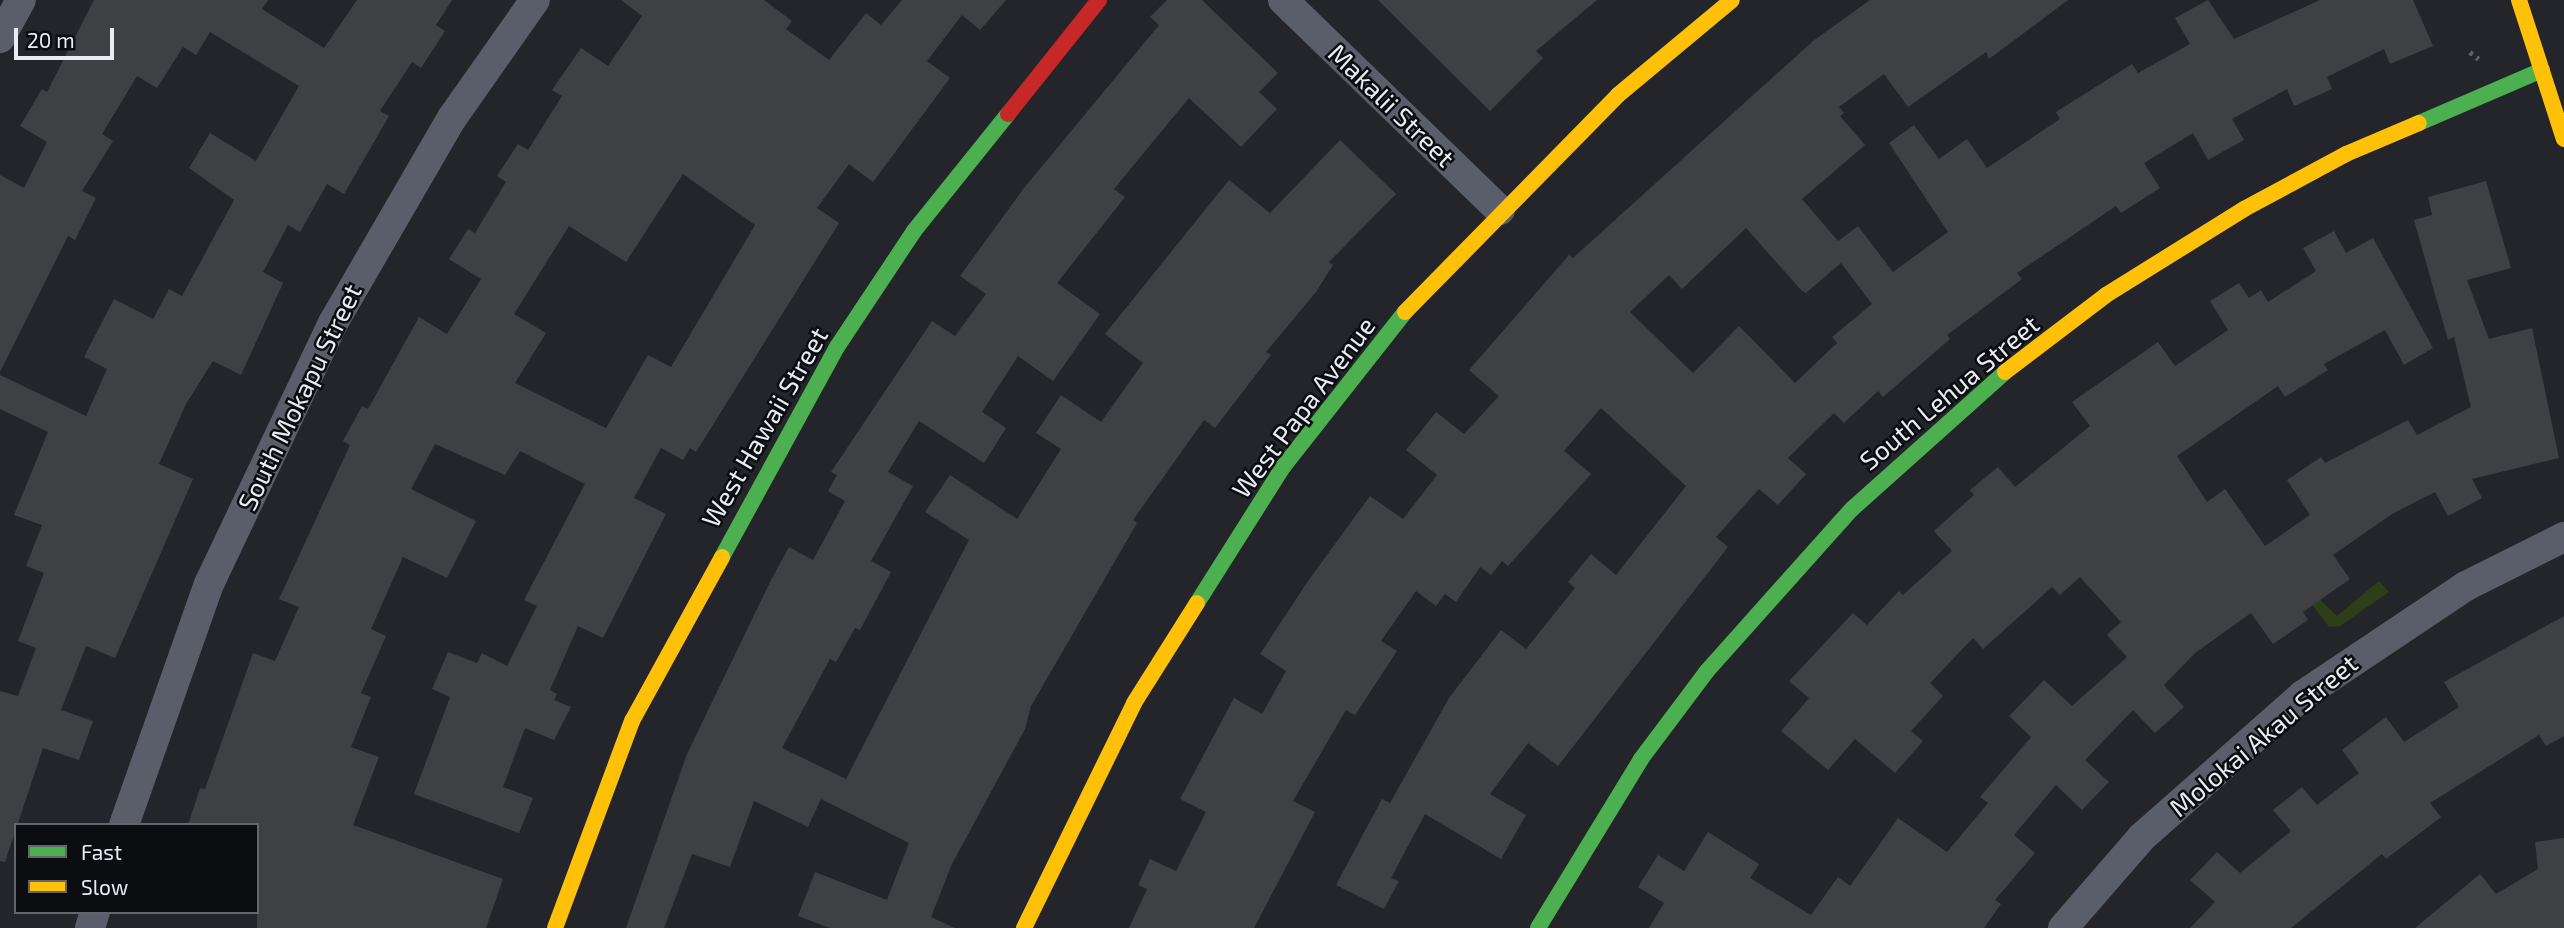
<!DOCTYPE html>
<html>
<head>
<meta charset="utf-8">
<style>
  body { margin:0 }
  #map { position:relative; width:2564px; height:928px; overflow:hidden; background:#23252a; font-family:"Exo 2",sans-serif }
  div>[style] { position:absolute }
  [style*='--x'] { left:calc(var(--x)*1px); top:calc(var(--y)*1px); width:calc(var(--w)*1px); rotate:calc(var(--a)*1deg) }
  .green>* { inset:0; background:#2e3e19 }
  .building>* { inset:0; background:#3f4044 }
  .path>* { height:4.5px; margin-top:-2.25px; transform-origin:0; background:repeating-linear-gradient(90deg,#5e616a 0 3.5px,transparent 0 8.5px) }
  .street>* { height:30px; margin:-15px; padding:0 15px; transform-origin:15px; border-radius:15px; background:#595e6a }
  .fast>* { height:16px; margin:-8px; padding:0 8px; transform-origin:8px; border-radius:8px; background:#4caf50 }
  .slow>* { height:16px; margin:-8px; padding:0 8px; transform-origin:8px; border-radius:8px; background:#ffc107 }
  .jam>* { height:16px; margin:-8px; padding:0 8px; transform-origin:8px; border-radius:8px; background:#c62828 }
  span { translate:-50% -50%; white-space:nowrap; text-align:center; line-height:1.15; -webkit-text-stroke:5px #0c0d11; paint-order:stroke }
  .street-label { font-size:26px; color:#e9ecf3 }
  .legend { position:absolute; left:14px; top:823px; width:245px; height:91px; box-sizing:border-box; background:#0c0d11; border:2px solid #64666b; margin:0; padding:9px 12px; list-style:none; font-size:21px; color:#e9ecf3 }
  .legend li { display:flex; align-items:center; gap:14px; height:35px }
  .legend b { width:35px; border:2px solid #64666b }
  .scale { position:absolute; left:14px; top:28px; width:100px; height:32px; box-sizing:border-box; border:4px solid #e9ecf3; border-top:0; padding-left:9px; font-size:21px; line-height:24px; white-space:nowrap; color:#e9ecf3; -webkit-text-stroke:5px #0c0d11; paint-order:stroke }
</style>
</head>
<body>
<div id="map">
  <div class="green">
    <i style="clip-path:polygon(2379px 581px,2389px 592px,2340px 626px,2329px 627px,2305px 595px,2311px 591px,2337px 616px)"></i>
  </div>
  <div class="building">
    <i style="clip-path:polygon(94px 0,268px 0,262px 9px,324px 48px,357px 0,452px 0,436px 25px,445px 31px,421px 68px,412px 62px,380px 111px,389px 116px,344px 194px,327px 184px,300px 232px,288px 225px,263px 272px,283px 283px,241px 375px,213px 361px,186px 404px,159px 464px,193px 479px,115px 658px,86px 646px,61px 710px,93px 721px,79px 760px,43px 748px,5px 862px,0 861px,0 691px,18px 696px,36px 648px,18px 641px,44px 573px,26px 566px,42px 525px,14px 515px,48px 432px,0 409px,0 375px,86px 416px,107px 369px,84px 357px,114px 299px,153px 319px,169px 289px,182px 296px,234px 200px,189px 168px,210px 133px,256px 161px,299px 86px,210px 32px,196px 55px,183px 47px,157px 88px,137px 76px,102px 134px,113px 141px,82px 191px,96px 198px,75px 240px,68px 236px,0 372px,0 175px,24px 188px,47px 142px,20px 126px,42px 89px,47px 92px)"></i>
    <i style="clip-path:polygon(evenodd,621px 0,764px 0,792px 21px,786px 29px,829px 60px,866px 13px,881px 25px,902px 0,1006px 0,980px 30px,962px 15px,927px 61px,950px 78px,873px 182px,849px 164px,817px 208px,839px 223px,696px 452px,690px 448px,683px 460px,661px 448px,634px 498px,666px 514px,603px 638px,578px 626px,550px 690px,557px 694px,554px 700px,571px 707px,554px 740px,525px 728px,503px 787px,533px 798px,519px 833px,414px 794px,450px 697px,432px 689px,448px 652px,477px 663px,482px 653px,507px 666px,537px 606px,524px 600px,585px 484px,520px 451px,505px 475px,435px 444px,411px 489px,476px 521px,447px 578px,403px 557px,371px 629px,386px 636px,361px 693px,371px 697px,351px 747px,379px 757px,353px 825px,503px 879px,486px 928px,257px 928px,257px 825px,188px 825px,200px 788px,205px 789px,253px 653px,275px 661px,299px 607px,279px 599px,350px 445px,343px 441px,362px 406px,368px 409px,419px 317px,447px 334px,481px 279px,449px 259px,468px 229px,475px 233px,506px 182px,497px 176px,518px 144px,528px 150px,562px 96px,552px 90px,581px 48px,608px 66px,642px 16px,621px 0,683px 174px,755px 225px,671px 367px,648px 355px,606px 428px,515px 383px,546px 333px,514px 314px,569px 226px,626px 262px,683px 174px)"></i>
    <i style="clip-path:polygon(1167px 0,1202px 0,1278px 73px,1259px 92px,1277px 109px,1241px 147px,1189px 98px,1114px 189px,1125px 197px,1057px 283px,1100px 314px,1053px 381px,1018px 356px,982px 412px,1006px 428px,984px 463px,919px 421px,888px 472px,913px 486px,871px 561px,891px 572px,860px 630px,855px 628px,836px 662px,830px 659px,782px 748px,846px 779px,969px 540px,925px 512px,950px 475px,1017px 519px,1061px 449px,1036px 433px,1061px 395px,1101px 422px,1143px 363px,1105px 334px,1229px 180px,1270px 213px,1340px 140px,1396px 194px,1329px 262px,1333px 265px,1316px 292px,1266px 352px,1271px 355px,1215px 428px,1204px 420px,1133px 520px,1137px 523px,1031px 706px,1025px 729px,952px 864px,931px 917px,955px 928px,830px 928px,798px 916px,815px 872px,887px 900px,909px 843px,821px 799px,808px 827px,754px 801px,730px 867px,692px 854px,664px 928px,626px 928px,687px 754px,770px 582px,789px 547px,813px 560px,845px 501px,828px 491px,837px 475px,831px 472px,932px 321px,955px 336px,986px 294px,960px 276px,1024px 188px,1159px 25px,1150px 17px)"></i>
    <i style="clip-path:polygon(1378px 0,1597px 0,1536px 51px,1543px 58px,1490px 111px)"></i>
    <i style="clip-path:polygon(evenodd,1870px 0,2068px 0,1989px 59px,1986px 52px,1908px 107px,1884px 74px,1839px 107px,1844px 113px,1840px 116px,1865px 145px,1802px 199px,1838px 241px,1858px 226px,1893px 272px,1948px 232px,1889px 143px,1914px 125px,1939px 159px,1967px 139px,1987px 168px,2060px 119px,2056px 112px,2132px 64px,2138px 73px,2190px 44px,2175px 18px,2208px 0,2234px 39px,2320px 0,2413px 0,2433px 46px,2390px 64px,2384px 49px,2327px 77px,2332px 89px,2294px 106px,2287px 89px,2232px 119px,2244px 140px,2208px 160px,2193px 133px,2144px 163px,2160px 188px,2121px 213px,2116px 206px,2017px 273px,2022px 279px,1947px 335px,1950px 339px,1883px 397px,1878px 391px,1844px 423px,1834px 413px,1788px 458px,1806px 474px,1778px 505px,1759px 489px,1716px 537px,1728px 547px,1558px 766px,1528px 743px,1490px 794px,1526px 815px,1501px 859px,1425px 814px,1391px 878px,1399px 881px,1384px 909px,1336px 885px,1382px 799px,1390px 803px,1449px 698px,1501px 630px,1526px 649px,1575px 588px,1568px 582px,1591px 554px,1616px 575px,1686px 486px,1601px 408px,1564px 451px,1591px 474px,1508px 566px,1502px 561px,1491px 575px,1480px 567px,1456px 602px,1445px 594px,1436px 606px,1416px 591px,1381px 641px,1397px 651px,1355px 715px,1346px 710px,1293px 801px,1315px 812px,1254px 928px,1129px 928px,1147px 889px,1138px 885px,1150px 859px,1176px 871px,1206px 812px,1180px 799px,1234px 698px,1262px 714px,1286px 671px,1260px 654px,1308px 581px,1370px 496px,1403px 519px,1437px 475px,1406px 450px,1436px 412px,1464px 434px,1499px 396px,1469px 370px,1569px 255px,1573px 258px,1813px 41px,1870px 0,1746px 228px,1801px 290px,1806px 293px,1841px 263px,1872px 304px,1832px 337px,1837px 343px,1795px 383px,1739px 326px,1693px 373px,1630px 312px,1669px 275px,1682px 289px,1746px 228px)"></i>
    <i style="clip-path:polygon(2486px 181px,2511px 268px,2467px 280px,2489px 339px,2532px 328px,2559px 458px,2472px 479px,2482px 498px,2448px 516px,2435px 492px,2392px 514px,2333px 555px,2350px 579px,2303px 612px,2308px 620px,2273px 644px,2251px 613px,2195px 653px,2164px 685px,2184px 707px,2155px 733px,2133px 710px,2085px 760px,2109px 782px,2082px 810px,2056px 785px,2014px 835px,2035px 853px,1995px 900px,2001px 904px,1984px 928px,1649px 928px,1664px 903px,1638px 887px,1658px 855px,1684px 871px,1708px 832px,1759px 864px,1750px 878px,1811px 915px,1838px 877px,1850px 886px,1898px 818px,1947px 852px,1988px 803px,1980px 797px,2031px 737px,2009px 716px,2044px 680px,2072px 706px,2127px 657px,2107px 635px,2121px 622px,2080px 577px,2060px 595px,2052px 587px,1983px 649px,1973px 638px,1930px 683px,1943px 696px,1911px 731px,1923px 741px,1895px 773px,1855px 739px,1828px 770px,1781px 731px,1809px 698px,1789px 681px,1853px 613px,1867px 625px,1899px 591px,1903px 595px,1952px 551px,1934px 531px,1974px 495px,1970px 490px,1998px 467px,2015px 487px,2090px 426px,2072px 402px,2158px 342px,2175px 366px,2228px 330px,2210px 301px,2239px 283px,2249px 298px,2261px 290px,2268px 302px,2316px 271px,2303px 248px,2334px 231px,2346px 253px,2373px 238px,2433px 348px,2404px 365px,2385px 330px,2324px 364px,2328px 370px,2285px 397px,2278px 386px,2177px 456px,2207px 502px,2225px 489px,2265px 546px,2310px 515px,2287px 480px,2321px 457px,2325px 463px,2408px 420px,2417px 435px,2471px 407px,2454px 337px,2448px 340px,2414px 220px,2432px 215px,2428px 197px)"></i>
    <i style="clip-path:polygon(2564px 616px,2564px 736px,2546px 746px,2539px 735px,2430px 803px,2441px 817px,2386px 859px,2382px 854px,2291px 928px,2190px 928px,2215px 902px,2190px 880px,2217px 852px,2240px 873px,2291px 831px,2273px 810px,2302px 787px,2317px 805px,2359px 773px,2342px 750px,2386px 717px,2404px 742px,2459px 707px,2444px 682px)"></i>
    <i style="clip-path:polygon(2564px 838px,2564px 928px,2415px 928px,2480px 874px,2496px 894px,2538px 869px,2535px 842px)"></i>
  </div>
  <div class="path">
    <i style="--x:2470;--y:52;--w:11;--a:38"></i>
  </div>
  <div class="street">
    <i style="--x:1283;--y:0;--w:302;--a:44.1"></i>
    <i style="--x:0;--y:38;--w:43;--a:-61.1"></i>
    <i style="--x:124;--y:825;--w:256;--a:-70.6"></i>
    <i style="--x:209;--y:584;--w:289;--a:-64.6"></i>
    <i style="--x:333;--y:323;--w:237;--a:-59.9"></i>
    <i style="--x:452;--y:118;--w:144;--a:-54.9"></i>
    <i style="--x:90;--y:928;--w:17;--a:-73"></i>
    <i style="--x:2063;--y:928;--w:121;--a:-49"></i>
    <i style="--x:2142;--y:837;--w:215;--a:-41.4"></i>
    <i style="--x:2303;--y:695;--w:196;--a:-33.8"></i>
    <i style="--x:2466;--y:586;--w:110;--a:-26.6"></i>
  </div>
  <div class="fast">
    <i style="--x:2419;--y:123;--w:134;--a:-23.3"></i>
    <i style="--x:722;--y:557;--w:239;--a:-61.3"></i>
    <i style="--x:837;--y:347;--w:139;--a:-56.4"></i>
    <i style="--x:914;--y:231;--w:150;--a:-51.2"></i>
    <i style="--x:1197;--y:603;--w:161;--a:-57.7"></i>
    <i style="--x:1283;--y:467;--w:197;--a:-51.8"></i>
    <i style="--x:1538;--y:928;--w:198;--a:-58.6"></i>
    <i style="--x:1641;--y:759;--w:110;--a:-53.1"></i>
    <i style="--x:1707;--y:671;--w:217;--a:-48.2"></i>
    <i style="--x:1852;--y:509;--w:205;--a:-41.8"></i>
  </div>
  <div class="slow">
    <i style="--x:2519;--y:0;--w:146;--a:72.1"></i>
    <i style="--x:1405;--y:312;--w:304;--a:-45.5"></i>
    <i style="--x:1618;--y:95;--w:148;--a:-39.8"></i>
    <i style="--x:2005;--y:372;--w:127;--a:-37.3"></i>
    <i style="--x:2106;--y:295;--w:163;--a:-31.9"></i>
    <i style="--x:2244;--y:209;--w:116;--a:-28.3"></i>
    <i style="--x:2346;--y:154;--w:79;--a:-23"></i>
    <i style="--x:555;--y:928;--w:221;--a:-69.6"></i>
    <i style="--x:632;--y:721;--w:187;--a:-61.2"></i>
    <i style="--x:1024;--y:928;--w:250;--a:-63.9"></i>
    <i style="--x:1134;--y:703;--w:118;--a:-57.8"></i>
  </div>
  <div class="jam">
    <i style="--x:1008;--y:114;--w:146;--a:-51.4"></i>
  </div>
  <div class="street-label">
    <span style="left:1392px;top:105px;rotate:44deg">Makalii Street</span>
    <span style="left:1949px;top:392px;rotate:-40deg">South Lehua Street</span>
    <span style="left:299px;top:397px;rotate:-64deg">South Mokapu Street</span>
    <span style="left:1303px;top:407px;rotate:-53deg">West Papa Avenue</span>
    <span style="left:764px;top:427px;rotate:-60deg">West Hawaii Street</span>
    <span style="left:2263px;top:735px;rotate:-40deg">Molokai Akau Street</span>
  </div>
  <ul class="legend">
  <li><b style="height:9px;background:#4caf50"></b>Fast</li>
  <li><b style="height:9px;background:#ffc107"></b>Slow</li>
  </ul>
  <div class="scale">20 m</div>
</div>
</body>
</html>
